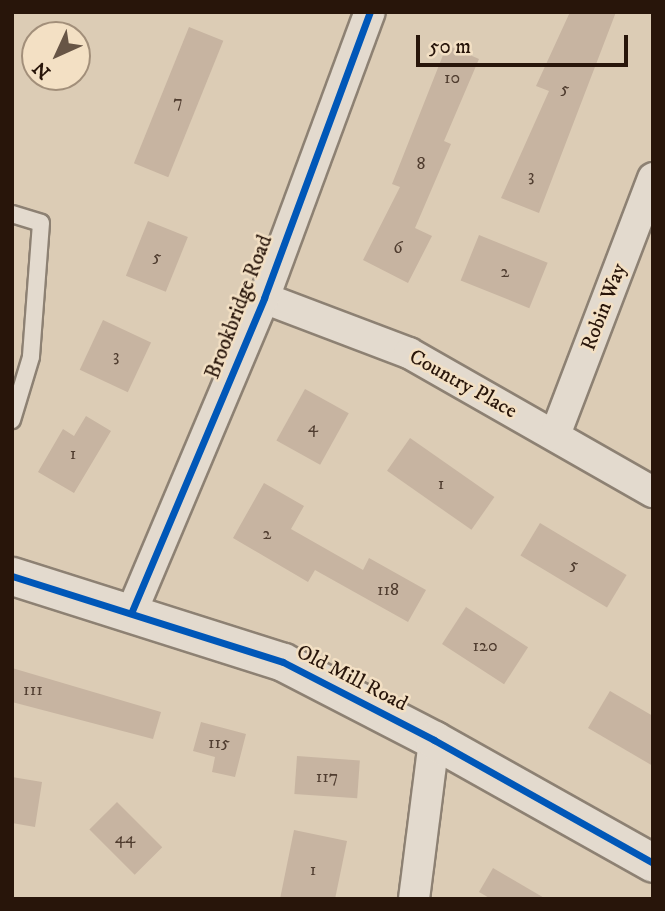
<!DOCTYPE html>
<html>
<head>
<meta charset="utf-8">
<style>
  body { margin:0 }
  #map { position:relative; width:665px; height:911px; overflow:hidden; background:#dcccb5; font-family:"IM FELL DW Pica",serif }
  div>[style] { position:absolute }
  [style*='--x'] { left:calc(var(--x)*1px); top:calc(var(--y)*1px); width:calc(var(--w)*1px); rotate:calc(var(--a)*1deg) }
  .building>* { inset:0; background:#c7b4a1; transform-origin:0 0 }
  .roads { filter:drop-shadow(2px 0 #8d8173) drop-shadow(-2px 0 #8d8173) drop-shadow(0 2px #8d8173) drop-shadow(0 -2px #8d8173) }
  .service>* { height:16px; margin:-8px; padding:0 8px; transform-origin:8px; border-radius:8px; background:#e3dace }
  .minor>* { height:30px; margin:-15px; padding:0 15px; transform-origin:15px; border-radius:15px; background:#e3dace }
  .tertiary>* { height:37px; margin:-18.5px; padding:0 18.5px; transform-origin:18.5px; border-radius:18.5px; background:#e3dace }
  .cycleway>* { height:7px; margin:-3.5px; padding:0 3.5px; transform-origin:3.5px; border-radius:3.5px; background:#0057b8 }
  span { translate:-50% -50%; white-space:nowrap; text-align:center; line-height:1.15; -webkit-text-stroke:5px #f3e0c4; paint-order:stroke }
  .number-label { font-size:18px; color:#503d30 }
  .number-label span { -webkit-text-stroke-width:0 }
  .street-label { font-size:21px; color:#28150a }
  .frame { position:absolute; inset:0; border:14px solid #28150a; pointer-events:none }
  .north { position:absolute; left:21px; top:21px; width:70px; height:70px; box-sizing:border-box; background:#f3e0c4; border:2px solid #a28f7a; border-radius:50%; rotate:225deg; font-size:19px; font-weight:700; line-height:28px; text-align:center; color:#28150a }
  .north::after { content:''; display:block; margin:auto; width:24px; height:32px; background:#675546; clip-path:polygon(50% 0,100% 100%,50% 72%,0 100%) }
  .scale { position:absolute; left:416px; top:35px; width:212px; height:32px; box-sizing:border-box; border:4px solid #28150a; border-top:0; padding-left:9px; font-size:21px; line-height:24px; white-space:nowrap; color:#28150a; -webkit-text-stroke:5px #f3e0c4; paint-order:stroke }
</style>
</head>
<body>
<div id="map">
  <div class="building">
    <i style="clip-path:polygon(570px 12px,616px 12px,539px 213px,501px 198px,549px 91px,536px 86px)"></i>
    <i style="left:189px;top:27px;width:37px;height:147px;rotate:22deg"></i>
    <i style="clip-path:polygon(447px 45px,479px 59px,444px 141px,451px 144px,415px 228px,432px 236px,408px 283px,363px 260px,400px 187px,392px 184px)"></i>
    <i style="left:148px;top:221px;width:43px;height:59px;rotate:22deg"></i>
    <i style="left:479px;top:235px;width:74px;height:49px;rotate:22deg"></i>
    <i style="left:103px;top:320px;width:53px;height:55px;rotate:25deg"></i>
    <i style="left:305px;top:389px;width:50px;height:59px;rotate:29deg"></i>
    <i style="clip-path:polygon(86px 416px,111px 431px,74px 493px,38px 472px,63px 429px,74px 436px)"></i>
    <i style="left:410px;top:438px;width:103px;height:40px;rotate:35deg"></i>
    <i style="clip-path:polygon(264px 483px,304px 506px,291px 529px,363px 570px,369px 558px,426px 590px,408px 622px,315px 570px,308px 582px,233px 538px)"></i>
    <i style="left:540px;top:523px;width:101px;height:38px;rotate:31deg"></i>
    <i style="left:466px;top:607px;width:74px;height:44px;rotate:33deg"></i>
    <i style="clip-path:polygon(12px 668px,161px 712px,153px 739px,12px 702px)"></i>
    <i style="clip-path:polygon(610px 691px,653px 716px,653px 766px,588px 728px)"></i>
    <i style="clip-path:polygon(201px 722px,246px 734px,235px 777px,212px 772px,215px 757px,193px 751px)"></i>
    <i style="left:297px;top:756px;width:63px;height:38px;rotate:4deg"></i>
    <i style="clip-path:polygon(12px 777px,42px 782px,35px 827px,12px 823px)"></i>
    <i style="left:117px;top:802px;width:64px;height:39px;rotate:45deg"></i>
    <i style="clip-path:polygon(294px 830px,347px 841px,335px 899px,280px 899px)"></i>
    <i style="clip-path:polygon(493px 868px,546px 899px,491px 899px,479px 892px)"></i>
  </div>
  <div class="roads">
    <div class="service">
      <i style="--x:12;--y:214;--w:30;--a:17"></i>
      <i style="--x:41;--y:223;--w:134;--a:94.3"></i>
      <i style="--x:31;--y:357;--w:66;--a:106.8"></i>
    </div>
    <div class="minor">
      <i style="--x:264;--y:298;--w:155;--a:20.8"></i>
      <i style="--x:409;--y:353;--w:281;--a:29.7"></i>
      <i style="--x:555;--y:435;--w:275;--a:-69.1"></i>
      <i style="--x:132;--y:611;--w:340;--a:-67.1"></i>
      <i style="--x:264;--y:298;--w:305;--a:-69.7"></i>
      <i style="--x:414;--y:899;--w:160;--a:-82.8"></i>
    </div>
    <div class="tertiary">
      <i style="--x:12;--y:576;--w:284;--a:17.6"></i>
      <i style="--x:283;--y:662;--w:170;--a:27.3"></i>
      <i style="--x:434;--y:740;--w:251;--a:29.3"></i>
    </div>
  </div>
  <div class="cycleway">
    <i style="--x:12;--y:576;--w:284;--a:17.6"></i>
    <i style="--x:283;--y:662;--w:170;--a:27.3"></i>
    <i style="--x:434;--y:740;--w:251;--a:29.3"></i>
    <i style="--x:132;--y:611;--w:340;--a:-67.1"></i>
    <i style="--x:264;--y:298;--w:305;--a:-69.7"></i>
  </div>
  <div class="number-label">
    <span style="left:452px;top:78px">10</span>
    <span style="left:565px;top:89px">5</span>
    <span style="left:178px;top:102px">7</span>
    <span style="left:421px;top:164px">8</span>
    <span style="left:531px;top:176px">3</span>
    <span style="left:398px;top:248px">6</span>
    <span style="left:157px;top:257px">5</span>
    <span style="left:505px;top:272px">2</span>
    <span style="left:116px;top:356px">3</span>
    <span style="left:313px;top:427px">4</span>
    <span style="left:73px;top:454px">1</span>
    <span style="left:441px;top:484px">1</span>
    <span style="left:267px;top:534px">2</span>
    <span style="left:574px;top:565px">5</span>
    <span style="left:388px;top:590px">118</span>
    <span style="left:485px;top:646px">120</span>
    <span style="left:33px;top:690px">111</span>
    <span style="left:219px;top:743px">115</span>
    <span style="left:327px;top:777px">117</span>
    <span style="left:125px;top:838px">44</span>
    <span style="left:313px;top:870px">1</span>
  </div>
  <div class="street-label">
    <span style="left:239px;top:307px;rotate:-69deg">Brookbridge Road</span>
    <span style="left:604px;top:307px;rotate:-69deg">Robin Way</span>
    <span style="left:463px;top:384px;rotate:29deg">Country Place</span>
    <span style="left:352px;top:678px;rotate:27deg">Old Mill Road</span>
  </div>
  <div class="frame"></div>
  <div class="north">N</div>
  <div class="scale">50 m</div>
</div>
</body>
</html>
